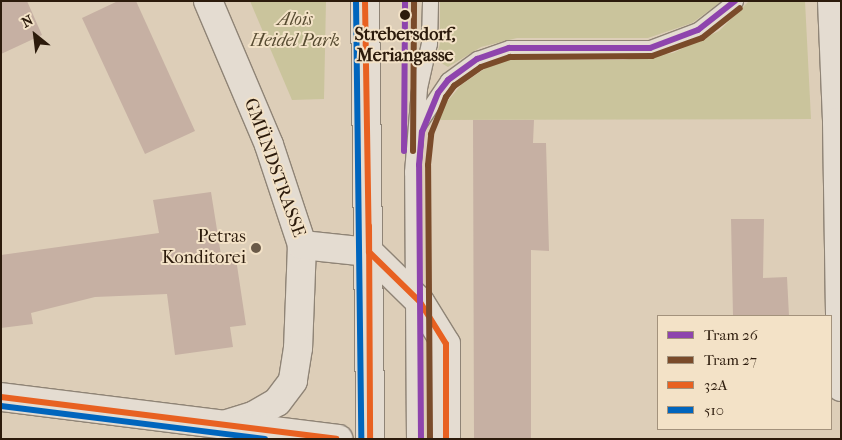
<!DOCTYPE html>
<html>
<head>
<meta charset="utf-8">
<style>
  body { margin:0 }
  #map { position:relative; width:842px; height:440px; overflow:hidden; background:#ddceb8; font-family:"IM FELL French Canon",serif }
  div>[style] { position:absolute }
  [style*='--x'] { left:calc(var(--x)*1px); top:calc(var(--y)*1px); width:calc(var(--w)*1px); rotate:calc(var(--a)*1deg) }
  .green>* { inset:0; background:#cac49c }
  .building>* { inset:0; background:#c6b0a3 }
  .roads { filter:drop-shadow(1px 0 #8f8476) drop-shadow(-1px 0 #8f8476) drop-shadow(0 1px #8f8476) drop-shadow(0 -1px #8f8476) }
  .lane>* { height:15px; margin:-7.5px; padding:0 7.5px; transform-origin:7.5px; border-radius:7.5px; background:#e4dcd1 }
  .street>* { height:28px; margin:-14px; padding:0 14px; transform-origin:14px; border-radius:14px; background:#e4dcd1 }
  .secondary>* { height:28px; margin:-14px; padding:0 14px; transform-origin:14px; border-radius:14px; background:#e4dcd1 }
  .bus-1>* { height:6px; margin:-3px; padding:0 3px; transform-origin:3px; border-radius:3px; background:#e86121 }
  .bus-2>* { height:6px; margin:-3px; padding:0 3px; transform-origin:3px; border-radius:3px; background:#0065bd }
  .tram-1>* { height:6px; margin:-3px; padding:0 3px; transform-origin:3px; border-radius:3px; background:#8e44ad }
  .tram-2>* { height:6px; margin:-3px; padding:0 3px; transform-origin:3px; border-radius:3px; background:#7a4b2a }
  .dots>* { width:14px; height:14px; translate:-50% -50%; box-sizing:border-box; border:2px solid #f3e2c7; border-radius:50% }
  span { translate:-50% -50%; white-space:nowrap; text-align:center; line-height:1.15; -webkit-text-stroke:4px #f3e2c7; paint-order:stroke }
  .park-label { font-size:18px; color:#574b31; font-style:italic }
  .stop-label { font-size:18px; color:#2c1b0c; font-weight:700 }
  .street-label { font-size:18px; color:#2c1b0c }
  .poi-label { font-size:18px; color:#2c1b0c }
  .right { translate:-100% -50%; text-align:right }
  .frame { position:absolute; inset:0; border:2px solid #2c1b0c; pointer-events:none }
  .legend { position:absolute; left:657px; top:315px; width:175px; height:115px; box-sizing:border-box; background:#f3e2c7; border:1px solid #a3927c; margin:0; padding:6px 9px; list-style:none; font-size:15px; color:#2c1b0c }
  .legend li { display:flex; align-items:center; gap:10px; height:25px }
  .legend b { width:25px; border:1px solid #a3927c }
  .north { position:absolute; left:10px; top:10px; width:50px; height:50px; -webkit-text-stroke:4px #f3e2c7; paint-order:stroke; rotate:331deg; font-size:14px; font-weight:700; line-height:20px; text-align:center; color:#2c1b0c }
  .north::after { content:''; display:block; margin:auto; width:18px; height:22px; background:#2c1b0c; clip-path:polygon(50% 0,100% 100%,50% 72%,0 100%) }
</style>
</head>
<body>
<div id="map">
  <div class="green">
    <i style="clip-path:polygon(250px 1px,326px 1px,324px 99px,292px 100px)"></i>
    <i style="clip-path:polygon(440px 1px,722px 1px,692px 23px,648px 38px,517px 38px,481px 47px,448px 67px,436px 60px,440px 43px)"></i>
    <i style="clip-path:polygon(749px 1px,805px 1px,811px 119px,439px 120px,446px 103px,461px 85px,493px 63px,515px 59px,623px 60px,673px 53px,719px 31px)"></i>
  </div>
  <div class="building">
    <i style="clip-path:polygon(1px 1px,27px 1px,42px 35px,1px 54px)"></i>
    <i style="clip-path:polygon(118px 1px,136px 1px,195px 131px,145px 154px,82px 18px)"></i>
    <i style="clip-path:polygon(473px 120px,534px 120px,533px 143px,546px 143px,549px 251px,531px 250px,531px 439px,474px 439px)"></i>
    <i style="clip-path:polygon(211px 192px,221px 255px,235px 252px,246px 325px,230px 327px,233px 347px,175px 355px,167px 294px,95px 297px,31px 313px,33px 324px,1px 328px,1px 255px,159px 233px,153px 200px)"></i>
    <i style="clip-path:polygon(731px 219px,764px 219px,763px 278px,787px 277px,789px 316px,733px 316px)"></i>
  </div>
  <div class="roads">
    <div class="lane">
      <i style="--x:417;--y:126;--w:55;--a:-56"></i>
      <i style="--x:448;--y:80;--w:36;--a:-36"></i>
      <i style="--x:477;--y:59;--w:34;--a:-19"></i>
      <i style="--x:509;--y:48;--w:141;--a:0"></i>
      <i style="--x:650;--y:48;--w:51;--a:-20.6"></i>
      <i style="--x:698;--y:30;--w:47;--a:-38.1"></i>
      <i style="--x:414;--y:439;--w:267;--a:-90.4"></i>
      <i style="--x:412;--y:172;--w:84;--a:-85.2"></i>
      <i style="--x:419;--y:88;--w:46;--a:-77.5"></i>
      <i style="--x:429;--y:43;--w:42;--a:-88.6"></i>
    </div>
    <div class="street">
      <i style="--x:208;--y:1;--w:156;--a:67"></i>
      <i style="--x:269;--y:145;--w:105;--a:71.7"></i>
      <i style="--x:302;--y:245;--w:103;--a:92.2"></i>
      <i style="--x:298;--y:348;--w:33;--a:99"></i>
      <i style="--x:293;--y:381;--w:26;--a:127"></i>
      <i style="--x:277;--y:402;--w:28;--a:150"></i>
      <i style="--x:253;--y:416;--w:27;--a:163"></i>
      <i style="--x:832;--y:1;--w:121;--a:87.6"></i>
      <i style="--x:837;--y:122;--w:265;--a:89.1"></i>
      <i style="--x:302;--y:245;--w:67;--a:6"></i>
      <i style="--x:1;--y:397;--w:340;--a:7.1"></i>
    </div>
    <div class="secondary">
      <i style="--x:365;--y:1;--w:438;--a:89.3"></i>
      <i style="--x:369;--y:252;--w:71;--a:44.4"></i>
      <i style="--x:420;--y:302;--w:49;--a:58.2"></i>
      <i style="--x:446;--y:344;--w:95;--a:90"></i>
    </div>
  </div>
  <div class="bus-1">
    <i style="--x:365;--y:1;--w:251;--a:89.1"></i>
    <i style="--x:369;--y:252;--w:71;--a:44.4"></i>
    <i style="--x:420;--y:302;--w:49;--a:58.2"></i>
    <i style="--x:446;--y:344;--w:95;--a:90"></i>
    <i style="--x:369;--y:226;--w:213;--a:89.7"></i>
    <i style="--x:1;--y:397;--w:338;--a:7.1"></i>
  </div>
  <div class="bus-2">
    <i style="--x:356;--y:1;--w:438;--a:89.3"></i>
    <i style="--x:1;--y:406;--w:266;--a:7.1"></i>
  </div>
  <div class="tram-1">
    <i style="--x:404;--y:151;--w:150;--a:-89.6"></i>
    <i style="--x:421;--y:439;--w:274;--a:-90.4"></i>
    <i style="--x:419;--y:165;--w:33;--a:-85"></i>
    <i style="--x:422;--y:132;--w:42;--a:-67.7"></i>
    <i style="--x:438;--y:93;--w:16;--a:-52"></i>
    <i style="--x:448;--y:80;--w:36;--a:-36"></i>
    <i style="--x:477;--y:59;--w:34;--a:-19"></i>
    <i style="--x:509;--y:48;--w:141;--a:0"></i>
    <i style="--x:650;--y:48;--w:51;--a:-20.6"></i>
    <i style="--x:698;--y:30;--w:47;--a:-38.1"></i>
  </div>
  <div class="tram-2">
    <i style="--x:413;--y:151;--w:150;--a:-89.6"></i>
    <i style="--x:430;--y:439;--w:274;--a:-90.4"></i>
    <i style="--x:428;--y:165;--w:31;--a:-84"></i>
    <i style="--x:431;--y:134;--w:40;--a:-68"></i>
    <i style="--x:446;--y:97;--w:14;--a:-54"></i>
    <i style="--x:454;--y:86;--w:33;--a:-35"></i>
    <i style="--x:481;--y:67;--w:31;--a:-19"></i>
    <i style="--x:510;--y:57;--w:142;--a:-0.4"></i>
    <i style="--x:652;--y:56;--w:53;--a:-19.8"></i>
    <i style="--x:702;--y:38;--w:48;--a:-38.3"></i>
  </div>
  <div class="dots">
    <i style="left:405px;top:15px;background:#2c1b0c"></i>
    <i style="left:256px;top:248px;background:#6a5a48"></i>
  </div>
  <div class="park-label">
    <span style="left:295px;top:31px">Alois<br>Heidel Park</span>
  </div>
  <div class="stop-label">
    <span style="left:405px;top:46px">Strebersdorf,<br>Meriangasse</span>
  </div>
  <div class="street-label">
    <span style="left:274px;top:168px;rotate:70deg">GMÜNDSTRASSE</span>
  </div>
  <div class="poi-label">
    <span class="right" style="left:246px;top:248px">Petras<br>Konditorei</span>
  </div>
  <div class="frame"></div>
  <ul class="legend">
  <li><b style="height:6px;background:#8e44ad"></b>Tram 26</li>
  <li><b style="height:6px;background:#7a4b2a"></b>Tram 27</li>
  <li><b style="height:6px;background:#e86121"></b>32A</li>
  <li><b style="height:6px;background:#0065bd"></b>510</li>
  </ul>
  <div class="north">N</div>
</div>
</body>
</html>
